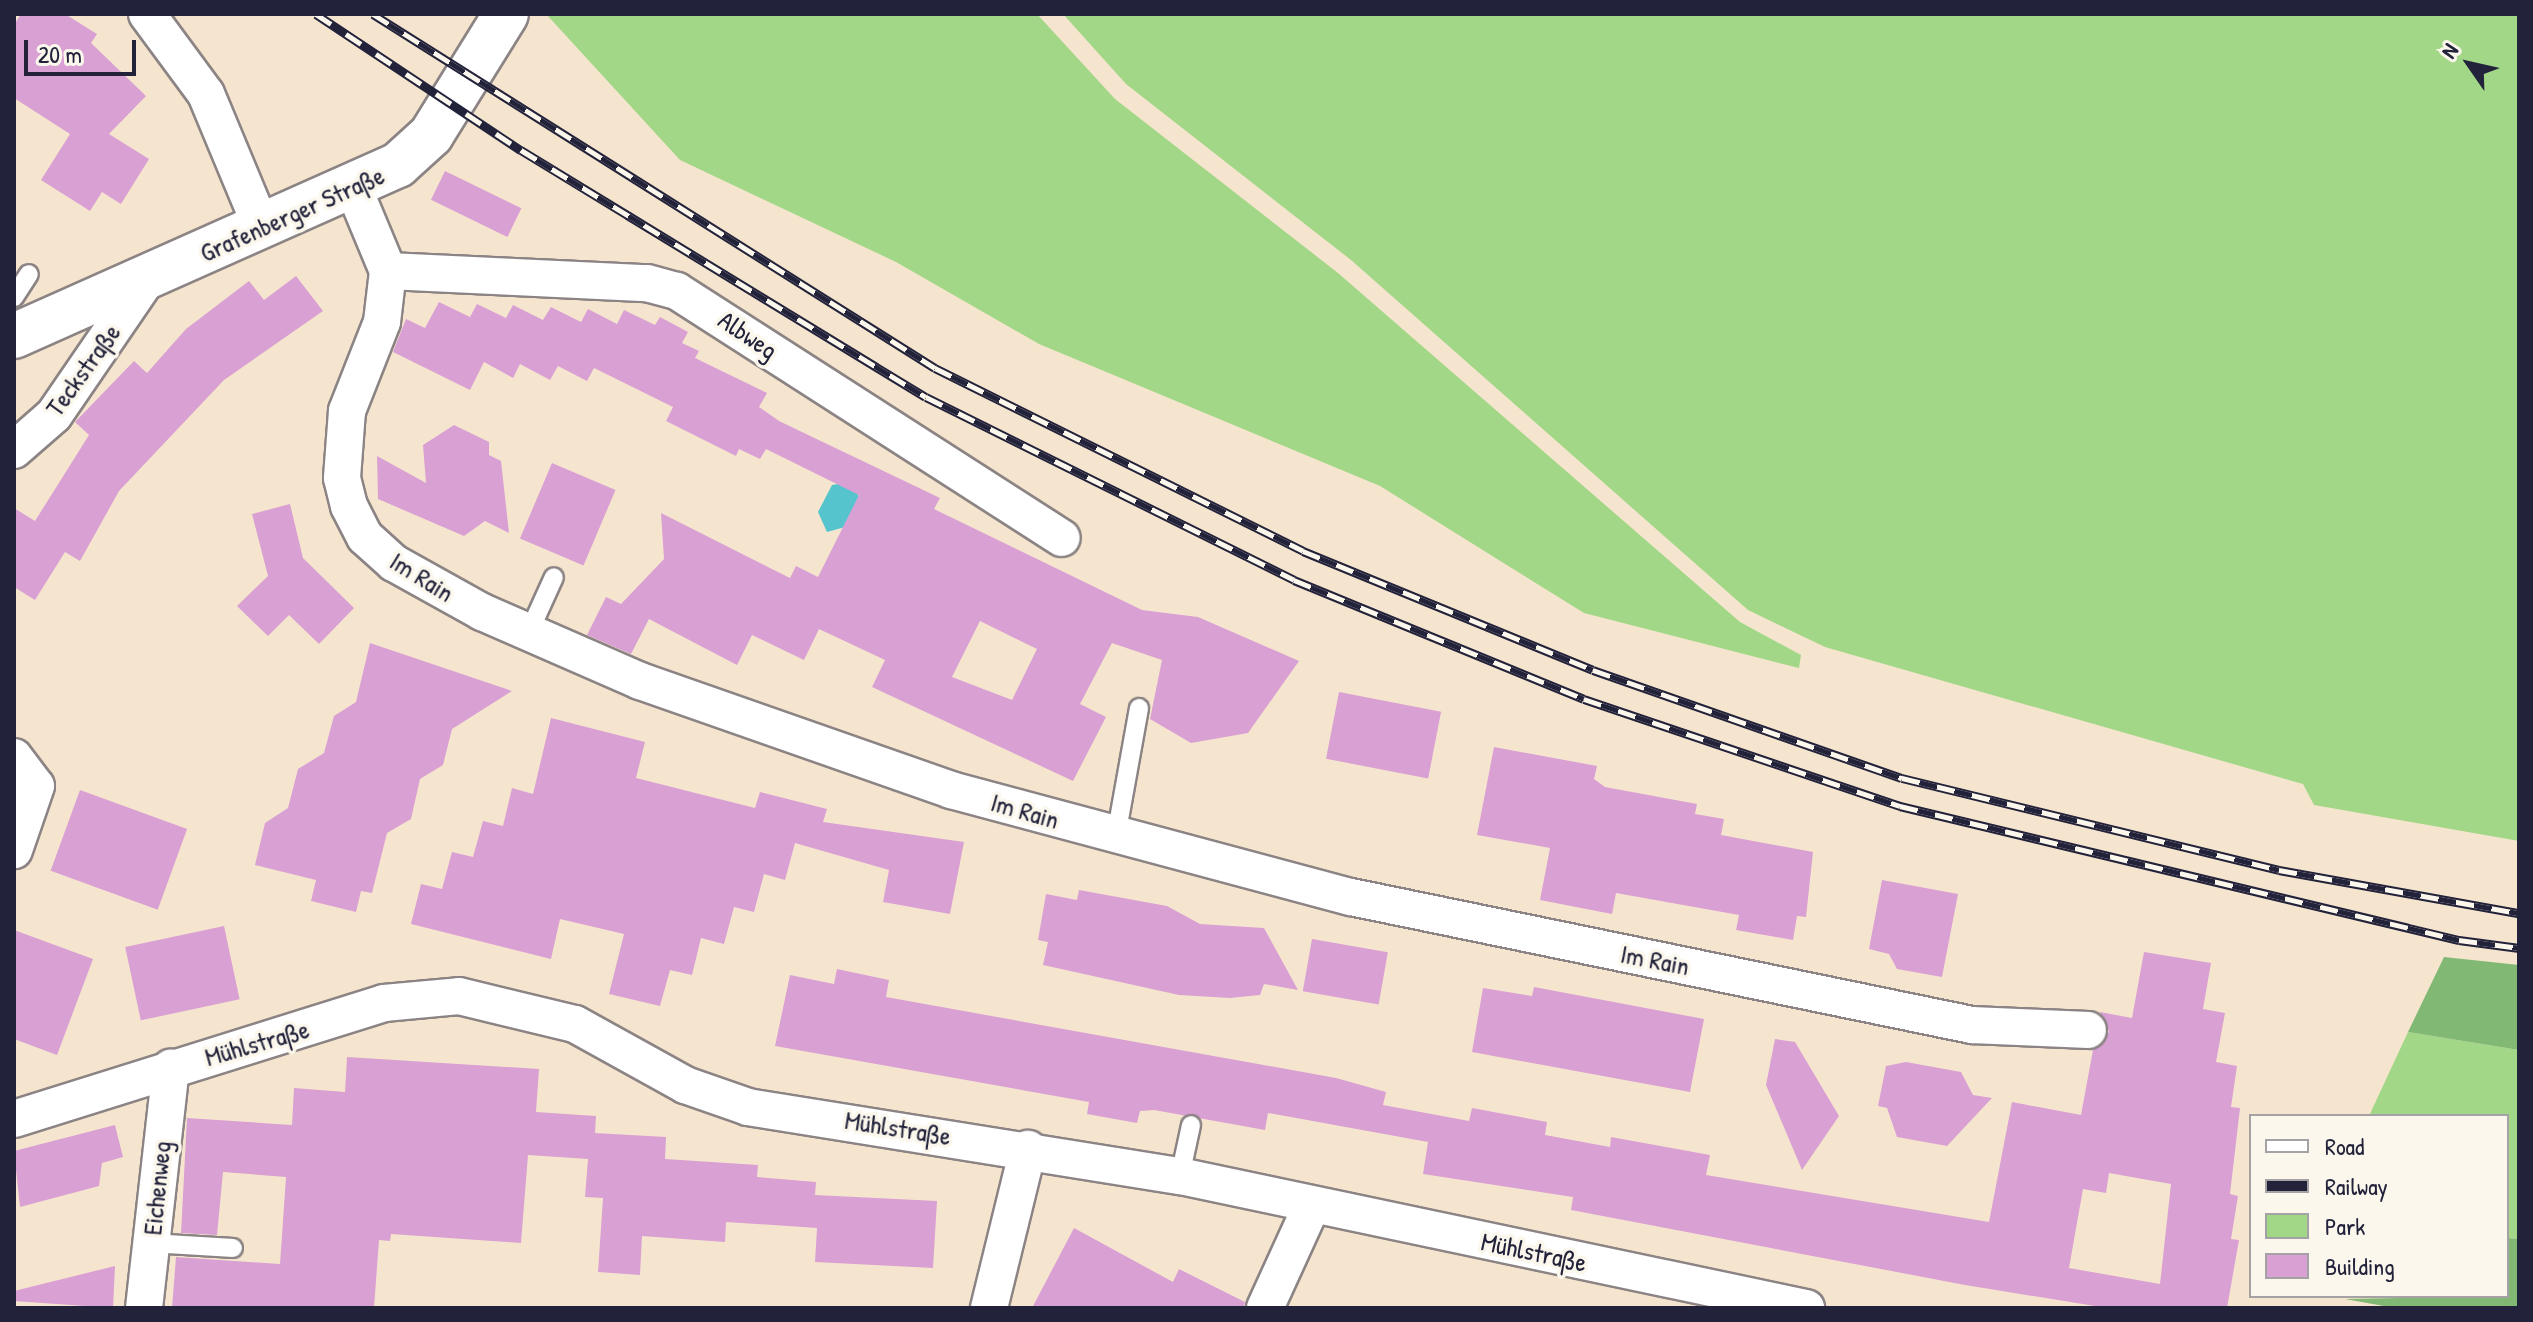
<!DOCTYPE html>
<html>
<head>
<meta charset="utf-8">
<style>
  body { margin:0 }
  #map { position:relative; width:2533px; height:1322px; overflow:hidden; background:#f6e5ce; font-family:"Patrick Hand",sans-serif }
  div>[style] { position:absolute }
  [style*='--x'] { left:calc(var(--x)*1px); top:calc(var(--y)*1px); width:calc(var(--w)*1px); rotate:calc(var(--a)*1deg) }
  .green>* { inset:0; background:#a2d788 }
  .forest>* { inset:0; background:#81b874 }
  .water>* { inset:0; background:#56c4cc }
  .building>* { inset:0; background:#d9a0d4; transform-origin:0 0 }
  .roads { filter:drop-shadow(2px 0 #8c8484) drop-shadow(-2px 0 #8c8484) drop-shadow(0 2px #8c8484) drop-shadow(0 -2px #8c8484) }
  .lane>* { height:18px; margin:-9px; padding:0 9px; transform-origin:9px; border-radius:9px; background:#fff }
  .street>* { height:36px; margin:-18px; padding:0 18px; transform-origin:18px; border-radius:18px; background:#fff }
  .secondary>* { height:44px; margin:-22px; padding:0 22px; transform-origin:22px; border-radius:22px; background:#fff }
  .rail>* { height:9px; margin-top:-4.5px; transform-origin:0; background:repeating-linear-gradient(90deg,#fbf7ec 0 18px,#22223b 0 36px); box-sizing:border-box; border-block:2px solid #22223b }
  span { translate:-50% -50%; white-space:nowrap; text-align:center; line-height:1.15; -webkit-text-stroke:7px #fbf7ec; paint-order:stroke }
  .street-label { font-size:26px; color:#22223b }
  .frame { position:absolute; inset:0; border:16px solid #22223b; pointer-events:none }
  .legend { position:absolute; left:2249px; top:1114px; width:260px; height:184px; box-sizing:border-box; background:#fbf7ec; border:2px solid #a4a2a5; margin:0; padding:10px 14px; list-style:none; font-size:24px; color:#22223b }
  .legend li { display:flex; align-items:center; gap:16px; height:40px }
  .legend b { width:40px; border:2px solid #a4a2a5 }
  .north { position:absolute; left:2429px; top:24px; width:80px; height:80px; -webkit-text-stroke:6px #fbf7ec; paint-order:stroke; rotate:304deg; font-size:22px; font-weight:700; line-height:32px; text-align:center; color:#22223b }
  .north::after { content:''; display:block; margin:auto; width:28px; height:36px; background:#22223b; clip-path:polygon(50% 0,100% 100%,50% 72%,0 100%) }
  .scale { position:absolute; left:24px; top:40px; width:112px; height:36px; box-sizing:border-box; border:4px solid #22223b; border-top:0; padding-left:10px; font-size:24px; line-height:28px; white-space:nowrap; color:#22223b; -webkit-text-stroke:6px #fbf7ec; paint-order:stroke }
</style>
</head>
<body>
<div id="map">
  <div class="green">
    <i style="clip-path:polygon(546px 14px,1037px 14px,1115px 99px,1338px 273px,1740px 622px,1801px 655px,1799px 668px,1584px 613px,1380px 486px,1039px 344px,896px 262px,680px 160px)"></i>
    <i style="clip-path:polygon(1063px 14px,2519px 14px,2519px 841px,2314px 805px,2303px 784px,1825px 647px,1748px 610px,1351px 260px,1126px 84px)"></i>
    <i style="clip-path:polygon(2408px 1032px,2519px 1050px,2519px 1239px,2507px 1238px,2507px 1116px,2369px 1116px)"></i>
  </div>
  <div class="forest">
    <i style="clip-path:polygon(2444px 957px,2519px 965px,2519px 1050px,2408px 1032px)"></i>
    <i style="clip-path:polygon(2507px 1238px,2519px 1239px,2519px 1308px,2395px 1308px,2345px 1299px,2507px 1296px)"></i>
  </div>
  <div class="water">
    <i style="clip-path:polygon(850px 482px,860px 498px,845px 527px,827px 532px,818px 512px,832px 485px)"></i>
  </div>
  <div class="building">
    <i style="clip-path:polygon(21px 14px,65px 14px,97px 34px,91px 43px,146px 96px,109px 134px,149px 159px,121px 204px,102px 192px,90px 211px,41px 180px,70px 134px,14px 98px,14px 25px)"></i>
    <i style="left:445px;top:171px;width:85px;height:32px;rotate:26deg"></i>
    <i style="clip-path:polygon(296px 276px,323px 311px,224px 380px,119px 491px,80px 561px,65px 552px,35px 600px,14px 587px,14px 508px,35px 521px,89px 435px,75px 422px,134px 361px,147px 373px,186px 329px,249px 281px,264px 300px)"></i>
    <i style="clip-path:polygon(evenodd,439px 302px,470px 317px,477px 304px,506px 318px,513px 305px,543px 320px,551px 307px,581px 322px,588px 309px,617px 324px,624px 310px,655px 325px,660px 317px,688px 332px,682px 343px,699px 351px,695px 358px,767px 393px,759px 407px,779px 421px,940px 498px,934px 509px,1142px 610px,1198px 617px,1299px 661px,1248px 733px,1191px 743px,1150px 719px,1162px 660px,1112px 643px,1080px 704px,1106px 717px,1073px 781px,872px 687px,885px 660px,819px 629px,804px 660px,752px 635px,737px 665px,649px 619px,631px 654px,587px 635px,606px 597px,621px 604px,664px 559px,661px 513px,790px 578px,796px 566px,818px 577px,859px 495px,766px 449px,760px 459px,739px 449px,736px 456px,666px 421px,673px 407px,594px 368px,587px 381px,558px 366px,550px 380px,520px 364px,513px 378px,484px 362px,470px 390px,393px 352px,406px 319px,425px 328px,439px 302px,980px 621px,1037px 649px,1012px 700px,952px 677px,980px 621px)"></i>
    <i style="clip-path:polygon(454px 425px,489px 442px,489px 455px,501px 461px,509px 533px,485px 521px,464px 536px,378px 499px,377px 456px,426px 483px,423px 445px)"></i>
    <i style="left:552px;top:463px;width:69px;height:82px;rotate:23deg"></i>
    <i style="clip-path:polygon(290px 504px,303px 558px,354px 608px,319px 644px,289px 615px,268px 636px,237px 606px,268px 576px,252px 514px)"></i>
    <i style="clip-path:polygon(370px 643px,512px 691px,452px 729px,443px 765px,420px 779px,411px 819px,387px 833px,372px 893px,361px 891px,356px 912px,311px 901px,316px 880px,255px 865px,265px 823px,288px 808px,298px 769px,324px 753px,334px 716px,356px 702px)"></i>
    <i style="left:1339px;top:692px;width:104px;height:68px;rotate:11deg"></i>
    <i style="clip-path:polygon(551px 718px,645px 742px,636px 778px,755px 808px,760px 792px,827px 809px,823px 822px,964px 842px,950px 914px,883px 902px,889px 870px,795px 843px,785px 880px,764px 874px,754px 912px,734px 907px,724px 944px,701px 938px,692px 975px,670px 970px,660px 1006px,609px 994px,624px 934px,560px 919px,551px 959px,411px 924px,421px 884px,442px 889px,452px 852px,473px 857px,483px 821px,503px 826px,512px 788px,533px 794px)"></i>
    <i style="clip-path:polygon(1494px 747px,1597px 766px,1594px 779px,1605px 787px,1697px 804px,1695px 814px,1724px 819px,1721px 835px,1813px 852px,1806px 917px,1797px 916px,1793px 940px,1736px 930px,1739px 915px,1616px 893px,1612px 914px,1540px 900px,1550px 848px,1477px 835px)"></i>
    <i style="left:80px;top:790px;width:114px;height:86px;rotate:20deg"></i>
    <i style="clip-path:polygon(1882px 880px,1958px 894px,1942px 977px,1897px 969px,1889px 954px,1869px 949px)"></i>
    <i style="clip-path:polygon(1079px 890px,1167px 906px,1200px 924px,1264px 928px,1298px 990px,1264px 984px,1260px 995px,1230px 998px,1179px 995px,1043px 965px,1048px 942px,1038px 940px,1046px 894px,1077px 900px)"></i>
    <i style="left:224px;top:926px;width:75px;height:101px;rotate:78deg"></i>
    <i style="clip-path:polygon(14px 930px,93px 959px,57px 1055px,14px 1039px)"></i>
    <i style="left:1312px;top:939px;width:77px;height:53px;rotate:10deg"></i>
    <i style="clip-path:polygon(evenodd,2144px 952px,2211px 963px,2203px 1009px,2225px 1013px,2216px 1062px,2237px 1066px,2231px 1107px,2240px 1108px,2230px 1194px,2238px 1196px,2231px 1239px,2239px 1240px,2227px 1308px,2107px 1308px,1965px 1285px,1571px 1210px,1573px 1197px,1423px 1174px,1428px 1142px,1268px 1113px,1265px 1130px,1154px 1110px,1140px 1111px,1137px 1123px,1087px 1114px,1089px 1102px,775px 1046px,790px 975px,834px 984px,837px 969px,889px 980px,886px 997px,1336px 1078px,1386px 1092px,1383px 1105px,1469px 1121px,1472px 1108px,1547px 1122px,1545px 1135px,1610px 1147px,1611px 1137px,1710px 1155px,1706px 1175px,1989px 1222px,2012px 1102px,2081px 1115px,2093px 1050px,2109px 1032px,2100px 1012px,2132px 1018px,2144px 952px,2109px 1173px,2171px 1184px,2160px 1284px,2069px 1268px,2083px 1189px,2106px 1193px,2109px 1173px)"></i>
    <i style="clip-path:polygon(1534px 987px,1704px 1019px,1690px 1092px,1472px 1052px,1483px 988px,1532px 996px)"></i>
    <i style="clip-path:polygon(1775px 1039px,1795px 1042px,1839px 1116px,1802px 1170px,1766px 1085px)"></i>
    <i style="clip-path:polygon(347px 1057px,539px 1069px,536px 1112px,596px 1116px,595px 1133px,666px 1137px,665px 1159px,758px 1165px,757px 1177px,816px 1182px,815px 1195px,937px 1201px,933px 1268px,815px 1262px,817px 1228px,726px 1222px,725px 1242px,642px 1236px,640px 1275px,598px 1272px,603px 1198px,585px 1197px,588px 1159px,528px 1155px,521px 1243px,391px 1234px,390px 1241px,379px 1240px,374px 1308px,172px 1308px,176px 1257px,280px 1264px,286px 1177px,223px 1172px,217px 1235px,181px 1233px,187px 1118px,292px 1125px,294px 1088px,345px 1092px)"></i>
    <i style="clip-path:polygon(1906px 1062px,1961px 1072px,1973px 1095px,1992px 1098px,1947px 1146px,1897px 1137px,1887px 1108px,1878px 1106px,1886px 1066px)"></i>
    <i style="clip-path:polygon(115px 1125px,123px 1157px,102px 1163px,99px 1186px,20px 1207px,14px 1151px)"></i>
    <i style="clip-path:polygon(1074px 1228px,1173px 1282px,1179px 1269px,1245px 1302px,1244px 1308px,1032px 1308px)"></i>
    <i style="clip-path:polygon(115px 1266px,113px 1308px,14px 1301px,14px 1291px)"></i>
  </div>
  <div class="roads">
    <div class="lane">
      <i style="--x:14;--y:297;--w:27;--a:-57"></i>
      <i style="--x:529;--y:632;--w:60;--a:-65.6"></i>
      <i style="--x:1116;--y:836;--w:130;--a:-79.8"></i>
      <i style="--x:1180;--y:1176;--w:52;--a:-77.8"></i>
      <i style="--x:151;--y:1243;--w:82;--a:3.5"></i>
    </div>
    <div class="street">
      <i style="--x:147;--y:14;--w:99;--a:53.6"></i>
      <i style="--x:206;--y:94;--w:143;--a:67.4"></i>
      <i style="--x:353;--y:187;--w:91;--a:67.4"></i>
      <i style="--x:388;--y:271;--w:51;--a:96.7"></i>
      <i style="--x:382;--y:322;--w:96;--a:111.5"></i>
      <i style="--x:347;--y:411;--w:67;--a:94.3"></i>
      <i style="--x:342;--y:478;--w:29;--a:76"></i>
      <i style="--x:349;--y:506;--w:35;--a:63"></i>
      <i style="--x:365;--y:537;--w:39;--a:42"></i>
      <i style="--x:394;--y:563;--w:101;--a:29.1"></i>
      <i style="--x:482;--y:612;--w:172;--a:23.6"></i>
      <i style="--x:640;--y:681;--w:330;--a:19.3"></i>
      <i style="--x:951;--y:790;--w:414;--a:15"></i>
      <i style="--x:1351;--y:897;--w:634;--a:11.65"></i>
      <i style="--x:1972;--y:1025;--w:116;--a:2.5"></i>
      <i style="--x:388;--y:271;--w:259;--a:2.7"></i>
      <i style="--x:647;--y:283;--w:31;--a:15"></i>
      <i style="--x:677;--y:291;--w:457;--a:32.7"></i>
      <i style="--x:14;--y:450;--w:53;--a:-41.2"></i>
      <i style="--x:54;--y:415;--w:161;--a:-55.6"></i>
      <i style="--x:14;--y:757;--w:36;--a:53"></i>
      <i style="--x:36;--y:786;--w:68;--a:109"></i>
      <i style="--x:14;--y:1119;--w:388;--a:-17.4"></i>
      <i style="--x:384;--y:1003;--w:75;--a:-5.3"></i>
      <i style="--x:459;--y:996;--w:119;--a:13.6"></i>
      <i style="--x:575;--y:1024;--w:126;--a:29"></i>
      <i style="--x:685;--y:1085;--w:67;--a:19.2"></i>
      <i style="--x:748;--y:1107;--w:437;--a:9.1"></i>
      <i style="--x:1180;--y:1176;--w:640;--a:11.91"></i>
      <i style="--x:144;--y:1308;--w:242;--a:-83.6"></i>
      <i style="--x:989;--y:1308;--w:164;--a:-76.2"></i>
      <i style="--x:1265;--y:1308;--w:113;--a:-65.5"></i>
    </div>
    <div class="secondary">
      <i style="--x:14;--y:336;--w:420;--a:-24"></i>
      <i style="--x:398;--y:165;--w:45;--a:-42.3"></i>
      <i style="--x:431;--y:135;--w:142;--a:-58.2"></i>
    </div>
  </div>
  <div class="rail">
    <i style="--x:316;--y:14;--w:246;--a:33.6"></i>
    <i style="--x:521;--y:150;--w:474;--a:31.4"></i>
    <i style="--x:926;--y:397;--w:411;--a:26.4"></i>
    <i style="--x:1294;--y:580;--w:313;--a:22.3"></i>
    <i style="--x:1584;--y:699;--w:334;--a:18.7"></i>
    <i style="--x:1900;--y:806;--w:575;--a:13.48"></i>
    <i style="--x:2459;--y:940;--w:61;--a:7.6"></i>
    <i style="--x:373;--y:14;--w:664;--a:32.21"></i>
    <i style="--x:935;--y:368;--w:411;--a:26.4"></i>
    <i style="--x:1303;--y:551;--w:313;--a:22.3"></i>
    <i style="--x:1593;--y:670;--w:327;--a:19.3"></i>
    <i style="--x:1902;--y:778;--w:388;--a:13.7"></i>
    <i style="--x:2279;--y:870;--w:244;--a:10.2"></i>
  </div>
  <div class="street-label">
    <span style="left:292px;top:214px;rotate:-24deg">Grafenberger Straße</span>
    <span style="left:748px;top:335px;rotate:34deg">Albweg</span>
    <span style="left:83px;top:370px;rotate:-54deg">Teckstraße</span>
    <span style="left:422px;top:577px;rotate:32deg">Im Rain</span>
    <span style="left:1025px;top:811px;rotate:16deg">Im Rain</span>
    <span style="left:1655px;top:960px;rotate:11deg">Im Rain</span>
    <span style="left:257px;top:1043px;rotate:-16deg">Mühlstraße</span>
    <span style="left:898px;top:1128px;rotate:9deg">Mühlstraße</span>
    <span style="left:157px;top:1188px;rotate:-84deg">Eichenweg</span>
    <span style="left:1534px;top:1252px;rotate:12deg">Mühlstraße</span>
  </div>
  <div class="frame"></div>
  <ul class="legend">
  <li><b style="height:10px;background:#fff"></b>Road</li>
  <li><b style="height:10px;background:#22223b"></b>Railway</li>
  <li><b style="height:22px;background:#a2d788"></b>Park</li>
  <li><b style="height:22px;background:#d9a0d4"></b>Building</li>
  </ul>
  <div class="north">N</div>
  <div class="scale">20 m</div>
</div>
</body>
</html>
